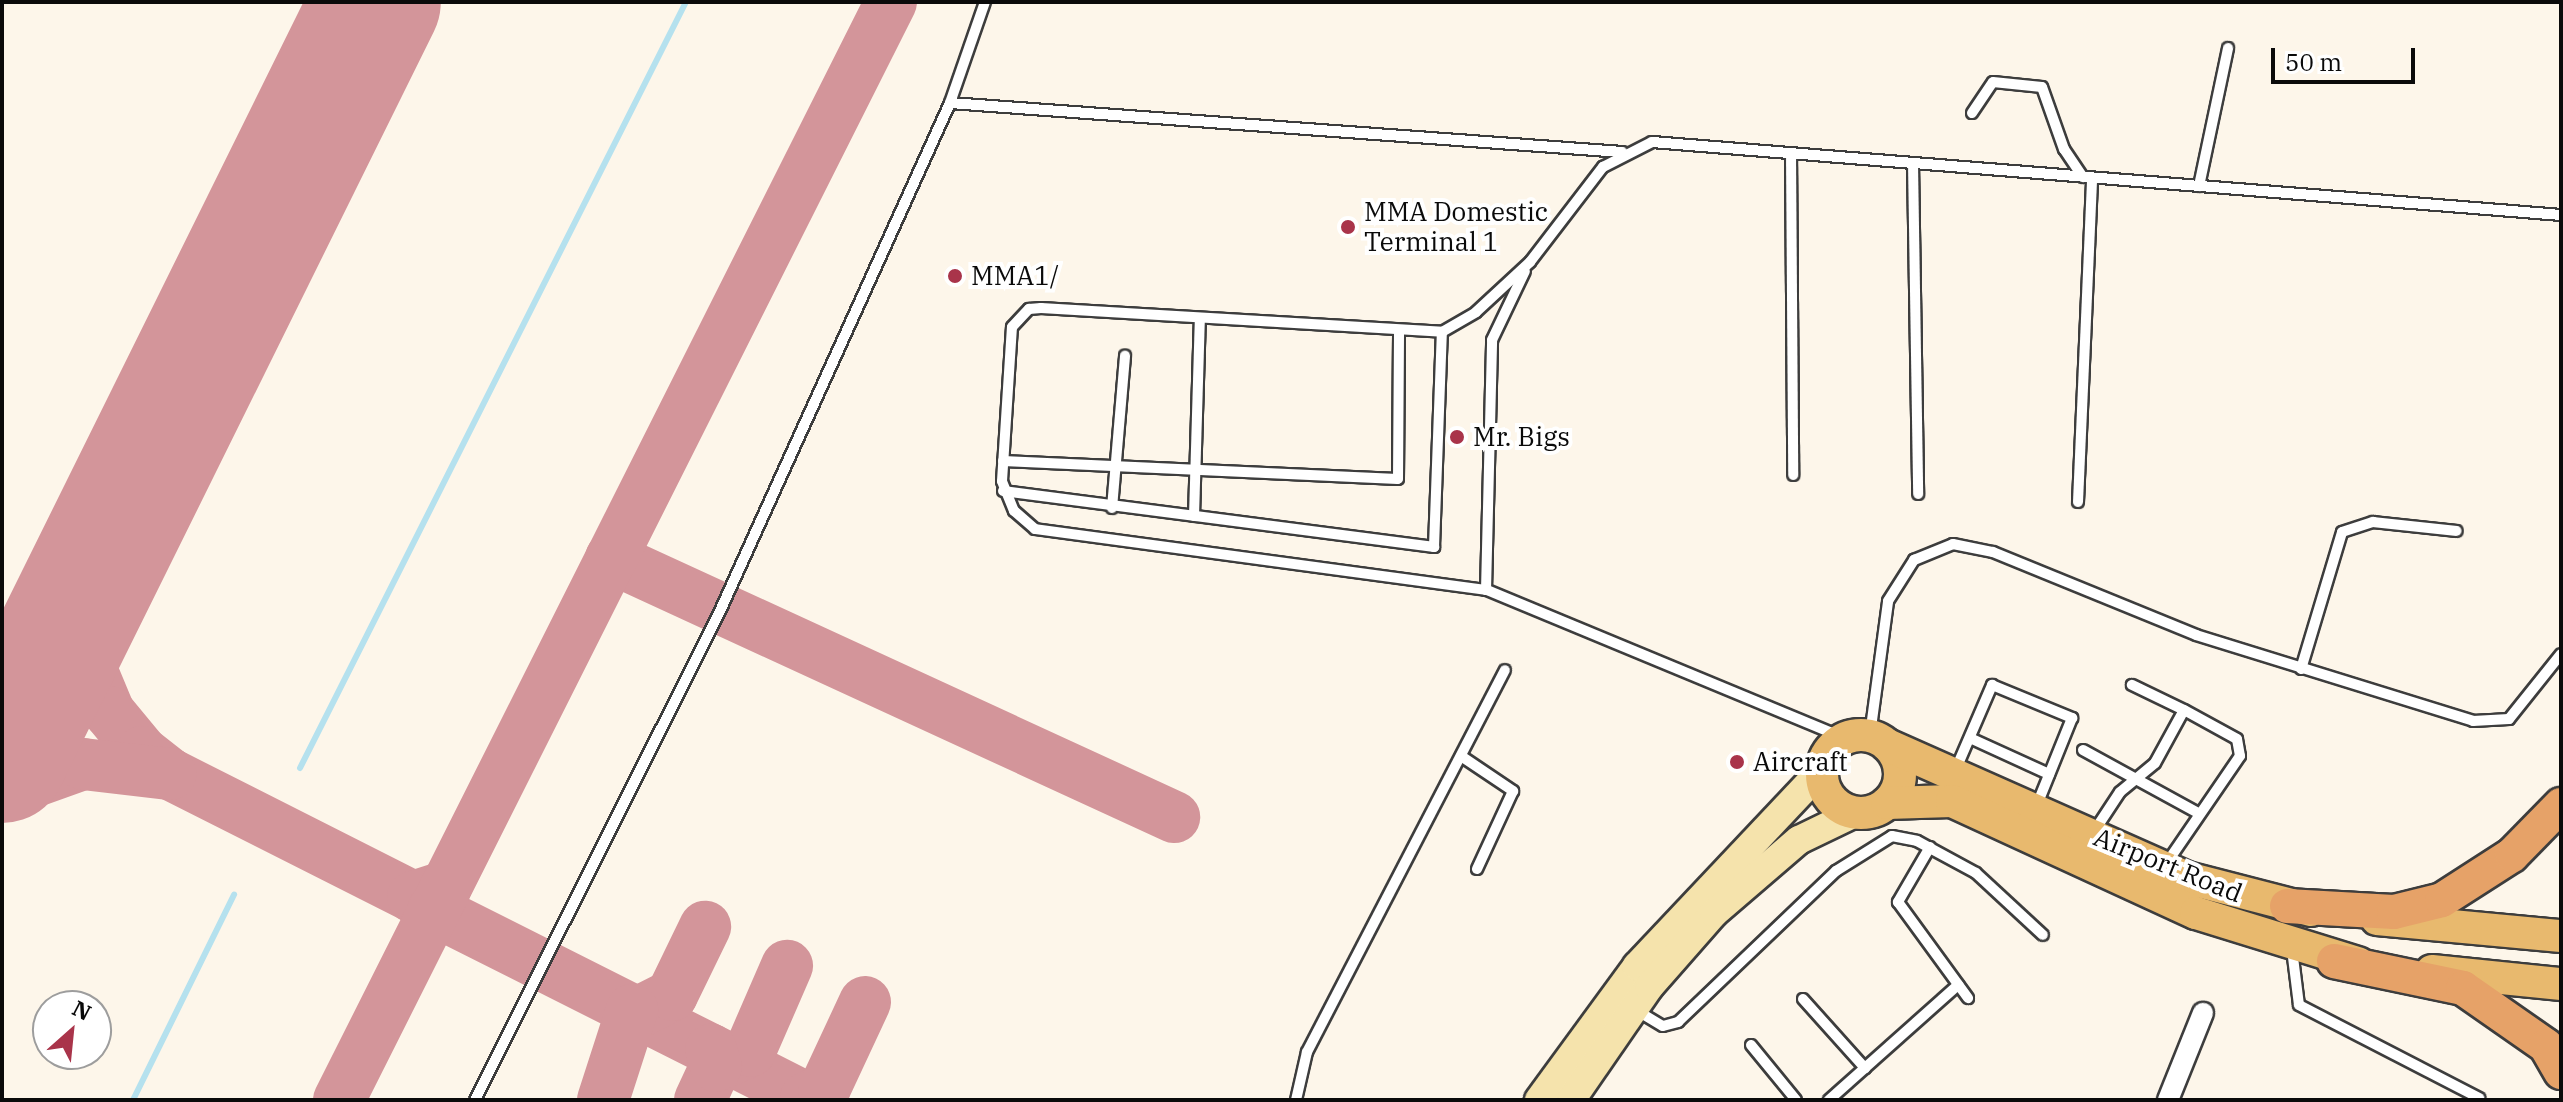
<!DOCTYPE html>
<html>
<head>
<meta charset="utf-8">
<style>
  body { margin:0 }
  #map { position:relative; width:2563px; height:1102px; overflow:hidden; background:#fdf6ea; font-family:"IBM Plex Serif",serif }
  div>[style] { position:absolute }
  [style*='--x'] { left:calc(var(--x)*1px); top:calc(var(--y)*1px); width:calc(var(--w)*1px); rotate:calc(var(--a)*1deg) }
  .stream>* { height:6px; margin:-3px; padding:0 3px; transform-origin:3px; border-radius:3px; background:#b5e1ee }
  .taxiway>* { height:52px; margin:-26px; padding:0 26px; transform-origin:26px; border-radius:26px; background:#d3959a }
  .runway>* { height:130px; margin:-65px; padding:0 65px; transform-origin:65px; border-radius:65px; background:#d3959a }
  .roads { filter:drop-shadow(2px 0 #3d3d3d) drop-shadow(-2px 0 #3d3d3d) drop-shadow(0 2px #3d3d3d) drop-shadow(0 -2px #3d3d3d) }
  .service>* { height:10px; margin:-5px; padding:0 5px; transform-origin:5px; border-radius:5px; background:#fff }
  .minor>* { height:20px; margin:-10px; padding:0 10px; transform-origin:10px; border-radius:10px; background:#fff }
  .secondary>* { height:28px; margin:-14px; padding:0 14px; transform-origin:14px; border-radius:14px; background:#f5e3ac }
  .primary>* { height:32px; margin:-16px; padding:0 16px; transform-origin:16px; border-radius:16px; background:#e8b96e }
  .primary>.ring { margin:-16px; padding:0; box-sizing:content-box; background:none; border:32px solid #e8b96e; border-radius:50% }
  .trunk>* { height:34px; margin:-17px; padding:0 17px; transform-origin:17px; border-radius:17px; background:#e6a268 }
  .dots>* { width:22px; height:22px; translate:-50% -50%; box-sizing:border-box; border:4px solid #fff; border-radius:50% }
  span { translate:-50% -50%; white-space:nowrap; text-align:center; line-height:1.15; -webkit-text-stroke:8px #fff; paint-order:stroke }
  .poi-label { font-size:26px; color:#0a0a0a }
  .left { translate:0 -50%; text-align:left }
  .street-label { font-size:26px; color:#0a0a0a }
  .frame { position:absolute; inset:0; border:4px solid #0a0a0a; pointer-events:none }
  .north { position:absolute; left:32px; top:990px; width:80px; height:80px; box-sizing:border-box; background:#fff; border:2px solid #9d9d9d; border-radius:50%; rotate:27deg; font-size:22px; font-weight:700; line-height:32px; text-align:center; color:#0a0a0a }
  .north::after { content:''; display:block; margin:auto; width:28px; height:36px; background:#a9344a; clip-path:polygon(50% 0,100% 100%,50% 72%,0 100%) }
  .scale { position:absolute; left:2271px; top:48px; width:144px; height:36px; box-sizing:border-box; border:4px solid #0a0a0a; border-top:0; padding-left:10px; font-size:24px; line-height:28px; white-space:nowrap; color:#0a0a0a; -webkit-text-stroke:6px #fff; paint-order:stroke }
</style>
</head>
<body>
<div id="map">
  <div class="stream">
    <i style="--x:300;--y:768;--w:858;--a:-63.26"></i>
    <i style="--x:133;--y:1100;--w:229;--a:-63.8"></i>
  </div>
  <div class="taxiway">
    <i style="--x:372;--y:10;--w:8;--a:-76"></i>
    <i style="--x:611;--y:558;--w:620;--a:24.7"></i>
    <i style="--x:92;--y:576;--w:37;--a:101"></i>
    <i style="--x:85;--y:612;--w:52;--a:85.6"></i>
    <i style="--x:89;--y:664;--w:52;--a:67.4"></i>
    <i style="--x:109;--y:712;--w:52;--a:50.5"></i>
    <i style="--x:142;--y:752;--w:36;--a:38"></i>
    <i style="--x:170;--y:774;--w:272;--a:26.8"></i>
    <i style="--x:413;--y:897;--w:35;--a:-18"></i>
    <i style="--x:2;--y:793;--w:86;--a:-19.7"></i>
    <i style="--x:83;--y:764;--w:88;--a:6.6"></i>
    <i style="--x:433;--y:910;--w:422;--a:26.7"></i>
    <i style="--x:637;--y:1013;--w:39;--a:-27"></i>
    <i style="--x:672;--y:995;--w:76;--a:-64.1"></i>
    <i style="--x:730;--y:1060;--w:22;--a:-24"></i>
    <i style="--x:750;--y:1051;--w:93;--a:-66.5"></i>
    <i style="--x:806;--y:1098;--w:20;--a:-24"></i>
    <i style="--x:824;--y:1090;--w:97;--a:-65"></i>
    <i style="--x:339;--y:1100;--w:1229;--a:-63.31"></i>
    <i style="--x:603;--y:1100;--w:95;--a:-72.1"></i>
    <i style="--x:700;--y:1100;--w:38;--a:-65"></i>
    <i style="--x:716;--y:1066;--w:17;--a:-107"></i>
  </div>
  <div class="runway">
    <i style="--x:2;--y:758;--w:843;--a:-63.68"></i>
  </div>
  <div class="roads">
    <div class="service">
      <i style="--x:950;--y:103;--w:674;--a:4.17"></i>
      <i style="--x:1972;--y:113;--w:37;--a:-56"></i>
      <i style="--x:1993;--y:82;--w:49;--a:5.8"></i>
      <i style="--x:2042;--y:87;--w:66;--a:70.5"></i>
      <i style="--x:2064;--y:149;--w:34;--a:56"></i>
      <i style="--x:1791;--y:153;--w:322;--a:89.6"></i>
      <i style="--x:1913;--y:163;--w:331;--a:89.1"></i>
      <i style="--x:2199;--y:186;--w:141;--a:-78.1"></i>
      <i style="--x:1003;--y:461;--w:395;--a:2.6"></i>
      <i style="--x:1398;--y:479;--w:149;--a:-89.6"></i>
      <i style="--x:1003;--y:491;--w:435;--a:7.4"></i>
      <i style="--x:1434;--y:547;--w:215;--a:-87.9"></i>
      <i style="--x:2078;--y:502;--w:324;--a:-87.5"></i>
      <i style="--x:1112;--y:508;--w:153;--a:-85.1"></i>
      <i style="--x:1194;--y:516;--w:198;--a:-88.3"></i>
      <i style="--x:1486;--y:590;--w:250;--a:-88.6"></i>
      <i style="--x:1492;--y:340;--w:76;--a:-64.4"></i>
      <i style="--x:2301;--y:669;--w:143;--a:-73.3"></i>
      <i style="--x:2342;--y:532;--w:33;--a:-18"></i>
      <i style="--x:2373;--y:522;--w:84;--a:6.1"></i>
      <i style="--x:1870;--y:735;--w:135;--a:-82.3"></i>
      <i style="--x:1888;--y:601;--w:49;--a:-57.6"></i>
      <i style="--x:1914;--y:560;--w:42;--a:-22.3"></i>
      <i style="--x:1953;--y:544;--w:41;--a:11.3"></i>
      <i style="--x:1993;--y:552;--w:219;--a:22.2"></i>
      <i style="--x:2196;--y:635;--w:290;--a:17.2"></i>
      <i style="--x:2473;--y:721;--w:36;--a:-3"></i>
      <i style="--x:2509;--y:719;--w:83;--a:-51.3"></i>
      <i style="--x:1844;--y:738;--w:387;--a:-157.5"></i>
      <i style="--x:1486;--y:590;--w:455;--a:-172.3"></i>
      <i style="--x:1035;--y:529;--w:28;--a:-139"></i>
      <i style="--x:1014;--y:511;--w:32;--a:-112"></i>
      <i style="--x:1002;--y:481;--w:154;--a:-86.3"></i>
      <i style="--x:1012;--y:327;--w:25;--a:-47"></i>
      <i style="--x:1029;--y:309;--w:12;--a:-5"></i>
      <i style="--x:1041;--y:308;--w:402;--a:3.4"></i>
      <i style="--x:1442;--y:332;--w:39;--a:-30"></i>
      <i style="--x:1476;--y:312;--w:74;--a:-42.8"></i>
      <i style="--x:1530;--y:262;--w:120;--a:-52.5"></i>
      <i style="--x:1603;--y:167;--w:55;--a:-27"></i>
      <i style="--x:1652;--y:142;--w:912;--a:4.59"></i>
      <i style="--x:1970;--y:738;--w:87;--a:24.5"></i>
      <i style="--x:2083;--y:750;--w:131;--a:28.7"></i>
      <i style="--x:1461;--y:756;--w:63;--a:33.9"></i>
      <i style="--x:1513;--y:791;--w:86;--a:114.8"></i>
      <i style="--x:1955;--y:771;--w:94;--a:-66.7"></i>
      <i style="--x:1992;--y:685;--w:87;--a:22.4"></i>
      <i style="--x:2072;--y:718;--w:96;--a:112"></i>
      <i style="--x:2093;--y:833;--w:49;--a:-56.6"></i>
      <i style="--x:2120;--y:792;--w:45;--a:-39.6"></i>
      <i style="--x:2155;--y:763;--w:60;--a:-61.3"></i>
      <i style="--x:2184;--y:710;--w:58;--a:-154.3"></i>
      <i style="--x:1930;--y:847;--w:64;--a:120.2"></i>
      <i style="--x:1898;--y:902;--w:119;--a:53.9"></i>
      <i style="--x:2166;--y:864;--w:131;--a:-55.6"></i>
      <i style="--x:2240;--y:756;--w:17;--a:-100"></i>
      <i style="--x:2237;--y:739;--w:60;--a:-151.3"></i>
      <i style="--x:2292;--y:949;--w:56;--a:82.9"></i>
      <i style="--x:2299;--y:1005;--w:203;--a:27.3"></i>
      <i style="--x:1803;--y:999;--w:93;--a:48.1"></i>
      <i style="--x:1636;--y:1010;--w:31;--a:31"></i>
      <i style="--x:1663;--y:1026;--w:16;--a:-15"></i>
      <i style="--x:1678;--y:1022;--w:219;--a:-43.7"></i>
      <i style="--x:1836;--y:871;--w:66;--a:-32"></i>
      <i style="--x:1892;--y:836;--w:25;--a:11"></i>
      <i style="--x:1917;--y:841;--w:67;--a:28.5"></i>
      <i style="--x:1976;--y:873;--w:91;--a:42.8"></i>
      <i style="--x:1751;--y:1045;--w:71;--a:50.7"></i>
      <i style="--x:475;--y:1100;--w:547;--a:-63.39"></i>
      <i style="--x:720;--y:611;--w:558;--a:-65.64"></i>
      <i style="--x:950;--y:103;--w:107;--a:-70.9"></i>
      <i style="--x:1296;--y:1100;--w:49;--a:-77.1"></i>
      <i style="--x:1307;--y:1052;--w:430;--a:-62.6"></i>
      <i style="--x:1829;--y:1100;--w:173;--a:-41.7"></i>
    </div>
    <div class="minor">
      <i style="--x:2168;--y:1100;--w:94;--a:-68.1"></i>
    </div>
    <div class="secondary">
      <i style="--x:1539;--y:1100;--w:166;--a:-53.8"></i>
      <i style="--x:1637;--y:966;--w:270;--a:-46.7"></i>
      <i style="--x:1571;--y:1100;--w:137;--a:-55.4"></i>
      <i style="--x:1649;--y:987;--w:98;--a:-48.7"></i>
      <i style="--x:1714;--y:913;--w:112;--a:-40.7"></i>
      <i style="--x:1799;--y:840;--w:64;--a:-25.8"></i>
    </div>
    <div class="primary">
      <i class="ring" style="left:1822px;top:735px;width:46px;height:46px"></i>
      <i style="--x:1887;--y:745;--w:328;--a:23.9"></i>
      <i style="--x:2187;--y:878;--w:128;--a:14.5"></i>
      <i style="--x:1887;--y:803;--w:65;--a:-1.8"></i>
      <i style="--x:1952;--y:801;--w:268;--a:24.7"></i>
      <i style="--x:2196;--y:913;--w:170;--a:17.2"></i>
      <i style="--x:2377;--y:919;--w:185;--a:5.3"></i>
      <i style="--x:2432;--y:971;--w:130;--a:5.8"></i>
    </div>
    <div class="trunk">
      <i style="--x:2287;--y:906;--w:107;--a:3.2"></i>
      <i style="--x:2394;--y:912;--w:49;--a:-14"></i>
      <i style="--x:2442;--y:900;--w:83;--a:-32.7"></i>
      <i style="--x:2512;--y:855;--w:70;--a:-45.6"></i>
      <i style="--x:2334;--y:961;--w:132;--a:11.8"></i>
      <i style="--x:2463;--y:988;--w:101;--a:34.9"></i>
      <i style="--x:2546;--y:1046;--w:30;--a:60"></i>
    </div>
  </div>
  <div class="dots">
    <i style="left:1348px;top:227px;background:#a9344a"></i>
    <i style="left:955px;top:276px;background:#a9344a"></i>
    <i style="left:1457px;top:437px;background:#a9344a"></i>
    <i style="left:1737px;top:762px;background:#a9344a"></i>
  </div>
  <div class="poi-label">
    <span class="left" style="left:1364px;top:227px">MMA Domestic<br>Terminal 1</span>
    <span class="left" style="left:971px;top:276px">MMA1/</span>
    <span class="left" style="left:1473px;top:437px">Mr. Bigs</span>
    <span class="left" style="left:1753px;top:762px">Aircraft</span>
  </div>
  <div class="street-label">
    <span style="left:2168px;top:865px;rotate:22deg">Airport Road</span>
  </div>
  <div class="frame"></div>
  <div class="north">N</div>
  <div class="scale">50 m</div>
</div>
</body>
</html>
